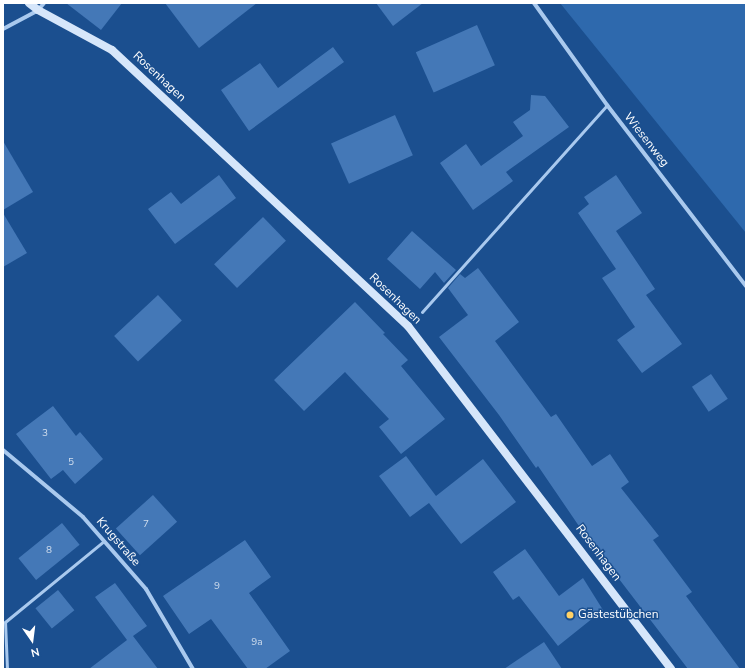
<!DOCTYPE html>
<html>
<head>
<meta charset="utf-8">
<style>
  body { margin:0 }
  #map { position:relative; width:749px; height:672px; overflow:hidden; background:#1b4f8f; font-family:"Nunito Sans",sans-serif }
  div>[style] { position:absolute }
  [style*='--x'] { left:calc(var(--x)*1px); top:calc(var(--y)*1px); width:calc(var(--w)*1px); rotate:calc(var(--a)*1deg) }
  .green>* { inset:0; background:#2e69ad }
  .building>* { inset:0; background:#4478b7; transform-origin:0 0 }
  .lane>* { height:3px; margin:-1.5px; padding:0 1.5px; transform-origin:1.5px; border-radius:1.5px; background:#a9c9ee }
  .street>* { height:4px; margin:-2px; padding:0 2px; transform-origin:2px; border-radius:2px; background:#a9c9ee }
  .secondary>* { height:8px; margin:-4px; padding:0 4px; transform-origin:4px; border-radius:4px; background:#d6e6fa }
  .dots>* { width:11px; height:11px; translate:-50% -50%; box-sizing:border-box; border:2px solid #1b4f8f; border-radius:50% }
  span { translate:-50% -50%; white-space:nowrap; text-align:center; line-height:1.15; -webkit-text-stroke:3px #1b4f8f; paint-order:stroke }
  .number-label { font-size:10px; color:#d0dded }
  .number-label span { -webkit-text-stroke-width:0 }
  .street-label { font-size:12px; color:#fff }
  .poi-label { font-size:12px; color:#fff }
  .left { translate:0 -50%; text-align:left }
  .frame { position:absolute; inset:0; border:4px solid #fff; pointer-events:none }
  .north { position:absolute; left:12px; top:620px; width:40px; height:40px; -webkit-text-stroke:3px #1b4f8f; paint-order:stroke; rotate:166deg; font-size:11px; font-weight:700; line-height:16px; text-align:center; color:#fff }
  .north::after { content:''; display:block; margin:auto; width:14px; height:18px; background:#fff; clip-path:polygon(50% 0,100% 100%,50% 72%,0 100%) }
</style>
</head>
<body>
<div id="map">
  <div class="green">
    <i style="clip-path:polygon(560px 3px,746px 3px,746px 233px)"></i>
  </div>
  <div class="building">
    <i style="clip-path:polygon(66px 3px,122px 3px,101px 30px)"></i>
    <i style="clip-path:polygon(165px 3px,257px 3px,199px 48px)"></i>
    <i style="clip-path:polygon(376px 3px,423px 3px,393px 26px)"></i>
    <i style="left:477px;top:25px;width:44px;height:67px;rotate:66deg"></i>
    <i style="clip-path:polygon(333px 47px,344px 62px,249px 131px,221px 90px,260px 63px,278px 88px)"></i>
    <i style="clip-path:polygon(531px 95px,545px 96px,569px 127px,506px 172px,513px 181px,473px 210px,440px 163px,466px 144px,481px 166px,523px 136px,513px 122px,530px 110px)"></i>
    <i style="left:395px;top:115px;width:44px;height:70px;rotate:66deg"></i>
    <i style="clip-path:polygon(3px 141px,33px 192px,3px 210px)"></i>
    <i style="clip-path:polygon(219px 175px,236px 198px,175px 244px,148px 209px,171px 192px,181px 204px)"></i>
    <i style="clip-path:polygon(616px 175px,642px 213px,616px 231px,655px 289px,646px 295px,682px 344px,642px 373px,617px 340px,635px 327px,602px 278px,616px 269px,578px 213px,589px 204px,584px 197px)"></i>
    <i style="clip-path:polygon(3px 213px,27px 253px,3px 267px)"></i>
    <i style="left:263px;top:217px;width:33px;height:68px;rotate:46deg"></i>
    <i style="clip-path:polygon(412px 231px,456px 270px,444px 283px,435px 272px,420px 289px,387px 259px)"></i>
    <i style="clip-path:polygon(478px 268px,519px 322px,495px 341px,551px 417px,556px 414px,592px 466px,610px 454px,629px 482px,621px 488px,659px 536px,653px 540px,692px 592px,686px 596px,740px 669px,688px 669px,583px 532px,538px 466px,536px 468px,499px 415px,439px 337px,468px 315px,448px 288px,460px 274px,465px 278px)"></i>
    <i style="left:158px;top:295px;width:35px;height:60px;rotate:47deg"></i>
    <i style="clip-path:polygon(355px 302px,385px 333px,383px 334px,408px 360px,401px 366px,445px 419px,401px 454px,379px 427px,389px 419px,345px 372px,304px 411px,274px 380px)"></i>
    <i style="left:711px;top:374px;width:30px;height:23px;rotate:56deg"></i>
    <i style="clip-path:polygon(53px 406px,76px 436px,80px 432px,103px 459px,75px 484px,63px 470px,51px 479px,16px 434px)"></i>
    <i style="clip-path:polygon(406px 456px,436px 496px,483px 459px,516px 502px,461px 544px,429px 503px,410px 517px,379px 476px)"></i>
    <i style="left:153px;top:495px;width:36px;height:50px;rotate:48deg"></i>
    <i style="left:62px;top:523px;width:28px;height:56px;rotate:51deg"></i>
    <i style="clip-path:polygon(245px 540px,271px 577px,249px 593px,290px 651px,265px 669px,248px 669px,211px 619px,189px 634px,163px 596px)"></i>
    <i style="clip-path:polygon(525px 549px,559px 596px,583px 578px,603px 610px,558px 646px,519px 596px,513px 600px,493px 572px)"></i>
    <i style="clip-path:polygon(115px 583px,147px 626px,133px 636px,158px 669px,89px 669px,127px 640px,95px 597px)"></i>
    <i style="left:58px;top:590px;width:26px;height:29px;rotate:51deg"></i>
    <i style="clip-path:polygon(544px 642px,562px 669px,504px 669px)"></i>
  </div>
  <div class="lane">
    <i style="--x:422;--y:312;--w:278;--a:-48.2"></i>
    <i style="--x:7;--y:669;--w:47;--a:-92.4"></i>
    <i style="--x:5;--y:622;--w:128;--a:-39.3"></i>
  </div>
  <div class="street">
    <i style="--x:534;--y:3;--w:125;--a:54.4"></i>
    <i style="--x:607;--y:105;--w:228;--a:52.5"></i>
    <i style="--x:3;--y:29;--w:40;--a:-28"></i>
    <i style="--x:38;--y:10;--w:9;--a:-49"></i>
    <i style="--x:3;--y:450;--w:104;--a:39.9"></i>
    <i style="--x:83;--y:517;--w:96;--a:48.8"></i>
    <i style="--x:146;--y:589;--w:93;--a:59.6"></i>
  </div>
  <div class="secondary">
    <i style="--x:29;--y:3;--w:11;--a:38"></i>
    <i style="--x:38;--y:10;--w:84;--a:28.4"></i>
    <i style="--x:112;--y:50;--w:405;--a:43"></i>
    <i style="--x:408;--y:326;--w:432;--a:52.5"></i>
  </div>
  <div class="dots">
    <i style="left:570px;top:615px;background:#ffd166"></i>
  </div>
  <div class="number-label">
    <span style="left:45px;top:434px">3</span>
    <span style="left:71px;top:463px">5</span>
    <span style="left:146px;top:525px">7</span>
    <span style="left:49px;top:551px">8</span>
    <span style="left:217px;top:587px">9</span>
    <span style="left:257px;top:643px">9a</span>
  </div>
  <div class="street-label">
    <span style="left:159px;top:77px;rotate:43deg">Rosenhagen</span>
    <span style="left:646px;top:140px;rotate:52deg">Wiesenweg</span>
    <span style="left:395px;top:299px;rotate:44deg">Rosenhagen</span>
    <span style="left:118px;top:542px;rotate:49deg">Krugstraße</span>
    <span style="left:598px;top:553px;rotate:53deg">Rosenhagen</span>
  </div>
  <div class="poi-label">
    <span class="left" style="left:578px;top:615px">Gästestübchen</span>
  </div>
  <div class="frame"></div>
  <div class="north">N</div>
</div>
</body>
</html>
